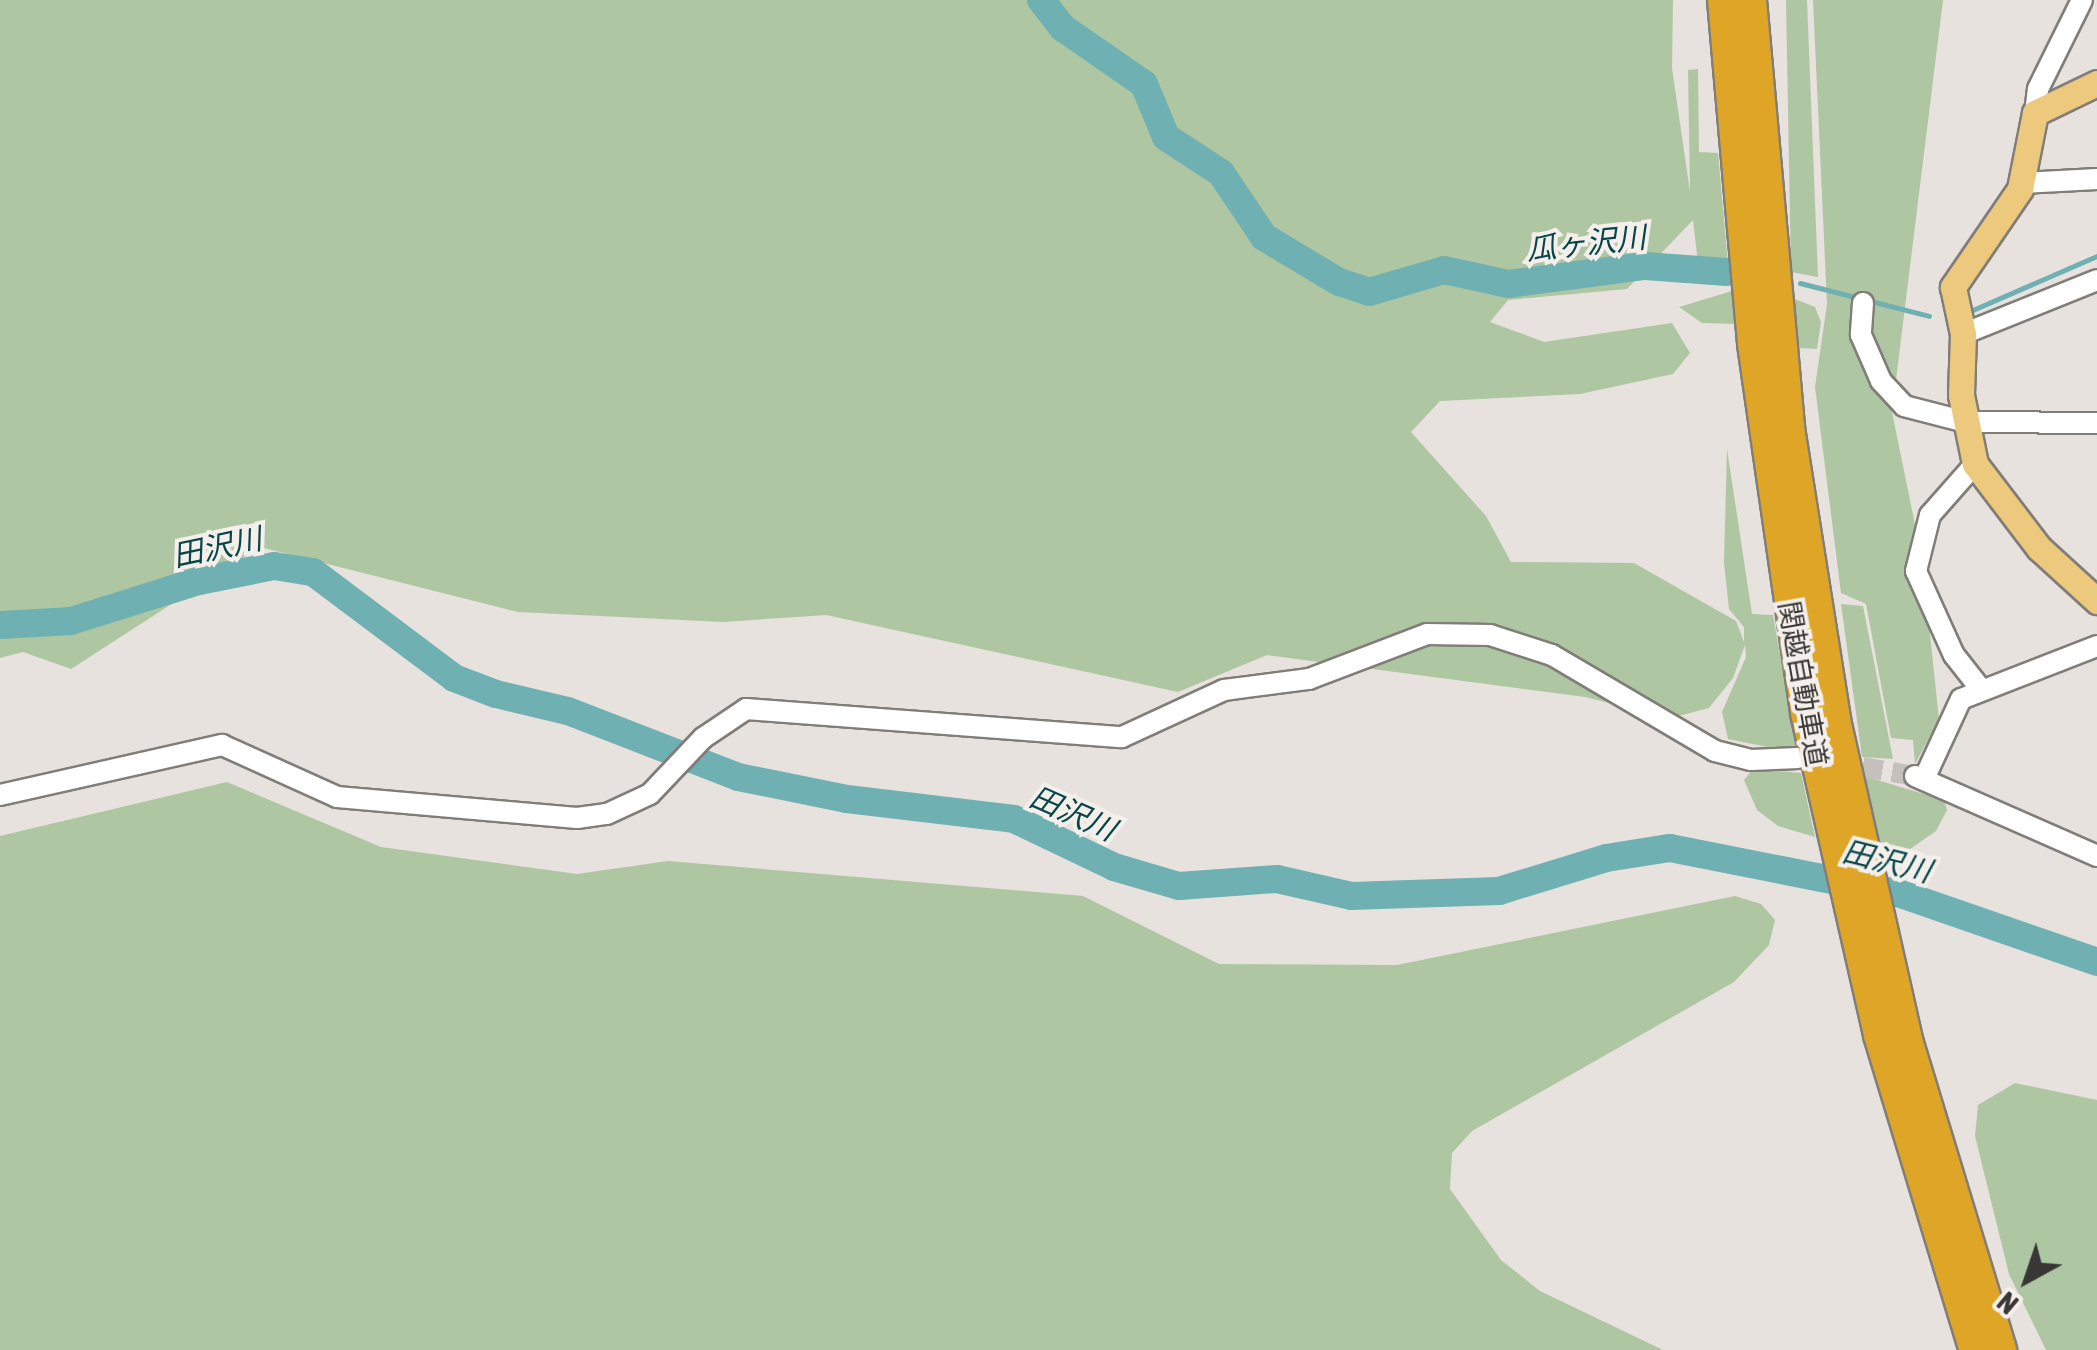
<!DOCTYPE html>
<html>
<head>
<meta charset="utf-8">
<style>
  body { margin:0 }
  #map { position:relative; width:2097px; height:1350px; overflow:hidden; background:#e7e2de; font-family:"Asap Condensed","Noto Sans JP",sans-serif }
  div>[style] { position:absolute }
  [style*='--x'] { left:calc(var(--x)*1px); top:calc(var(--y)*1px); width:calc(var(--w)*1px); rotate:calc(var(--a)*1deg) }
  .green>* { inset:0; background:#afc6a2 }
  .stream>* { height:5px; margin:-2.5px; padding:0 2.5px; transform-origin:2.5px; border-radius:2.5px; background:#6fb0b2 }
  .river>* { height:28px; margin:-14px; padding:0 14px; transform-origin:14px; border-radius:14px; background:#6fb0b2 }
  .minor-tunnel>* { height:20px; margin-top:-10px; transform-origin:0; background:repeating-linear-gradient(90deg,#c4c0bc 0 20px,transparent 0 30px) }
  .roads { filter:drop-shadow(2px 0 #817d79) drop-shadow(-2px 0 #817d79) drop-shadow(0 2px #817d79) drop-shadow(0 -2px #817d79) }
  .minor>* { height:20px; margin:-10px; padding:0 10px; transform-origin:10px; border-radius:10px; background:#fff }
  .major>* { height:25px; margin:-12.5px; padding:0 12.5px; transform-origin:12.5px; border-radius:12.5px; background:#ecc97d }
  .highway>* { height:30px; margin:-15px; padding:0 15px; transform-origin:15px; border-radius:15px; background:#dfa527 }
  span { translate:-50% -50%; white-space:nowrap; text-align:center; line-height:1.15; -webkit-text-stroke:8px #f4efeb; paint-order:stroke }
  .street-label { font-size:28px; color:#393735 }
  .water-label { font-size:30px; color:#074648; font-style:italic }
  .north { position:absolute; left:1977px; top:1230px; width:100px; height:100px; -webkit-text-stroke:8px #f4efeb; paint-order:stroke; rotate:220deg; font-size:28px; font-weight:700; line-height:40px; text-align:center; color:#393735 }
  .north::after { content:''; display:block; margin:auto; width:35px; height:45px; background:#393735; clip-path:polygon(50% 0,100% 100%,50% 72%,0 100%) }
</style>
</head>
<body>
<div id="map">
  <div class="green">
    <i style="clip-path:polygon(0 0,1673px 0,1672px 68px,1690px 192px,1688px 70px,1698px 69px,1699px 152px,1718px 153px,1728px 264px,1698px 263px,1693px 220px,1627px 289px,1508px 300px,1490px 322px,1544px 342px,1672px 323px,1690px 353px,1673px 374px,1580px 394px,1440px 401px,1411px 432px,1486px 516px,1511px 562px,1634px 563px,1736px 621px,1744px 642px,1744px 627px,1729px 609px,1724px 563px,1727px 449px,1752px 614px,1773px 615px,1798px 753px,1728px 739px,1722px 712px,1746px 657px,1745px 645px,1733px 678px,1709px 708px,1671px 718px,1585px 697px,1267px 655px,1178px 692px,826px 615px,723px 622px,518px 612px,260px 547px,71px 669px,23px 652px,0 658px)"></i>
    <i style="clip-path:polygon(1786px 0,1807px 0,1818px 277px,1791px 272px)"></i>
    <i style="clip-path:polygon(1813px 0,1943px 0,1892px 412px,1922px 559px,1939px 719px,1915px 764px,1913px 740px,1891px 738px,1866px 604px,1841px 593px,1815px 387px,1827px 304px)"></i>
    <i style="clip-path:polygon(1732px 291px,1735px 324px,1702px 323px,1679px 307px)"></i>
    <i style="clip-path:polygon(1792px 298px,1815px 307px,1821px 322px,1817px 349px,1798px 348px)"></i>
    <i style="clip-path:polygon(1841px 604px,1863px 606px,1893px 759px,1862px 757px)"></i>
    <i style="clip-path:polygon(1753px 769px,1801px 773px,1815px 837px,1778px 826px,1757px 810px,1744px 780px)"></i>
    <i style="clip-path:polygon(1864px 776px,1944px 800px,1947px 810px,1936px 831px,1910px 849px,1880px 851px)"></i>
    <i style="clip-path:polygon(227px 782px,381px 847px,577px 874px,668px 861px,1083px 896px,1219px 964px,1397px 965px,1735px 896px,1761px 904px,1775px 920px,1769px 945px,1734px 982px,1472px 1131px,1452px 1153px,1450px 1189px,1501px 1260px,1540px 1291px,1663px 1350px,0 1350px,0 836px)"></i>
    <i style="clip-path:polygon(2015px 1083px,2097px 1100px,2097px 1350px,2046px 1350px,2009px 1274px,1975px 1136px,1978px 1105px)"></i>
  </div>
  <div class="stream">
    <i style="--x:1800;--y:283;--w:133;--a:14.3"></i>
    <i style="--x:1968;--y:312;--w:141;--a:-23.5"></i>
  </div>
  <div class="river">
    <i style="--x:1041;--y:0;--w:36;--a:52"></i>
    <i style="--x:1063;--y:28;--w:98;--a:34.7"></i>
    <i style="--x:1144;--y:84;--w:57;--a:67.5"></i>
    <i style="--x:1166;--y:137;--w:66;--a:33.2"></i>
    <i style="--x:1221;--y:173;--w:77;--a:56.1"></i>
    <i style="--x:1264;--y:237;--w:87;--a:31"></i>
    <i style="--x:1339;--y:282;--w:32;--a:18"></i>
    <i style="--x:1369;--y:292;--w:78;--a:-16.3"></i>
    <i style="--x:1444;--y:270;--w:66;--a:12.3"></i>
    <i style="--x:1508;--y:284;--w:138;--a:-7.5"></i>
    <i style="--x:1645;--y:266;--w:82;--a:4.2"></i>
    <i style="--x:0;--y:625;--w:71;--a:-3.2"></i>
    <i style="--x:71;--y:621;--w:134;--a:-17.4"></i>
    <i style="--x:199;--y:581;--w:76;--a:-11.3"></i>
    <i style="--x:274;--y:566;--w:39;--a:9"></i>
    <i style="--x:313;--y:572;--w:176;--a:36.9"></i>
    <i style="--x:454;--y:678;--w:45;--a:20.9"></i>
    <i style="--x:496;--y:694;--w:74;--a:13.3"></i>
    <i style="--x:568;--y:711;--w:182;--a:21.2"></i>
    <i style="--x:738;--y:777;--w:111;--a:11.4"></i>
    <i style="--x:847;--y:799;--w:168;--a:6.8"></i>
    <i style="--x:1014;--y:819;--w:111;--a:25.6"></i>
    <i style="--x:1114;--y:867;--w:68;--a:16.3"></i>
    <i style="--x:1179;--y:886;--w:98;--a:-4.1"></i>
    <i style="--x:1277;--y:879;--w:76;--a:12.9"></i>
    <i style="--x:1351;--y:896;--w:148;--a:-1.9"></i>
    <i style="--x:1499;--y:891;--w:112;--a:-17.1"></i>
    <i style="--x:1606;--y:858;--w:65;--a:-8.9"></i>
    <i style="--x:1670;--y:848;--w:232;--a:11.2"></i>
    <i style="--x:1898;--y:893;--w:211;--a:19.1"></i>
  </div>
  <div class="minor-tunnel">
    <i style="--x:1833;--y:762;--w:83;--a:9.7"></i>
  </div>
  <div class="roads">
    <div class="minor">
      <i style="--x:2035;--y:113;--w:24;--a:-83"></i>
      <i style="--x:2038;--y:89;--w:99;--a:-63.7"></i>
      <i style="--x:2022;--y:183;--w:75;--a:-3.1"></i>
      <i style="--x:1863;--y:303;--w:32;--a:94"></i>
      <i style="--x:1861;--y:335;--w:50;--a:66.5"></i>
      <i style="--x:1881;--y:381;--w:34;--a:47"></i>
      <i style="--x:1904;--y:406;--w:64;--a:14.5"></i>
      <i style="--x:1966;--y:422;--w:131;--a:0.4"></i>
      <i style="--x:1963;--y:334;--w:144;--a:-21.9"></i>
      <i style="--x:1975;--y:464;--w:68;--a:131.4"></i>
      <i style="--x:1930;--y:515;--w:58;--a:104"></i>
      <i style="--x:1916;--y:571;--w:92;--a:65.7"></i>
      <i style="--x:1954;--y:655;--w:42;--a:51.8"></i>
      <i style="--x:1915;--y:776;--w:199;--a:23.7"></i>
      <i style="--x:1924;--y:779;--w:88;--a:-65.2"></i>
      <i style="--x:1961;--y:699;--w:146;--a:-21.3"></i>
      <i style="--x:0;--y:795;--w:228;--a:-12.7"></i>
      <i style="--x:222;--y:745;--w:126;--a:24.3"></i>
      <i style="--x:337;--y:797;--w:241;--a:5"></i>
      <i style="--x:577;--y:818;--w:30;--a:-8"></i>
      <i style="--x:607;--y:814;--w:47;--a:-24.9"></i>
      <i style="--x:650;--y:794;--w:77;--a:-46.6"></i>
      <i style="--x:703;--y:738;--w:52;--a:-34"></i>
      <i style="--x:746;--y:709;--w:377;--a:4.3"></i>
      <i style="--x:1122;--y:737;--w:112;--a:-24.7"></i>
      <i style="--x:1224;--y:690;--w:86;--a:-7.4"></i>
      <i style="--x:1309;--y:679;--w:126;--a:-20.9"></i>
      <i style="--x:1427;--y:634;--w:63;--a:0.9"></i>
      <i style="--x:1490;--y:635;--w:65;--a:17.9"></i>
      <i style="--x:1552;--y:655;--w:189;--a:30.5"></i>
      <i style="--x:1715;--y:751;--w:37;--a:14"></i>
      <i style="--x:1751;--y:760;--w:47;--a:-2.4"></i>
    </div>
    <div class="major">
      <i style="--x:2097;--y:83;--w:69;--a:154.2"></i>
      <i style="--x:2035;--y:113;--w:77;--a:101.2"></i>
      <i style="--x:2020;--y:189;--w:119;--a:124.4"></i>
      <i style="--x:1953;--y:287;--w:48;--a:78"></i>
      <i style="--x:1963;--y:334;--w:61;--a:91.9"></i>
      <i style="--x:1961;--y:395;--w:70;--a:78.5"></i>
      <i style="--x:1975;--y:464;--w:106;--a:52.7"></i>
      <i style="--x:2039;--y:548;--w:79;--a:42.4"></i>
    </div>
    <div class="highway">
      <i style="--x:1723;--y:0;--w:345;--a:85"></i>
      <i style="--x:1753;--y:344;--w:373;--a:81.8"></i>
      <i style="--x:1806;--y:713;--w:330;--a:77.2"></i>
      <i style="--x:1879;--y:1035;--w:329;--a:73.1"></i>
      <i style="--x:1751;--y:0;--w:430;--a:84.9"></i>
      <i style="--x:1789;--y:428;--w:296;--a:81"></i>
      <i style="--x:1835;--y:720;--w:328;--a:77.3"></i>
      <i style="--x:1907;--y:1040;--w:324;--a:73.1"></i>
    </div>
  </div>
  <div class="street-label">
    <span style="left:1803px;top:684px;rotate:80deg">関越自動車道</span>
  </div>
  <div class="water-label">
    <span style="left:1586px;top:243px;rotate:-6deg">瓜ヶ沢川</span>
    <span style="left:217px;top:547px;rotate:-12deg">田沢川</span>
    <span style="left:1073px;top:813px;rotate:24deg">田沢川</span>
    <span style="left:1887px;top:861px;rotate:14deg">田沢川</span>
  </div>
  <div class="north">N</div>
</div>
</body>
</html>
